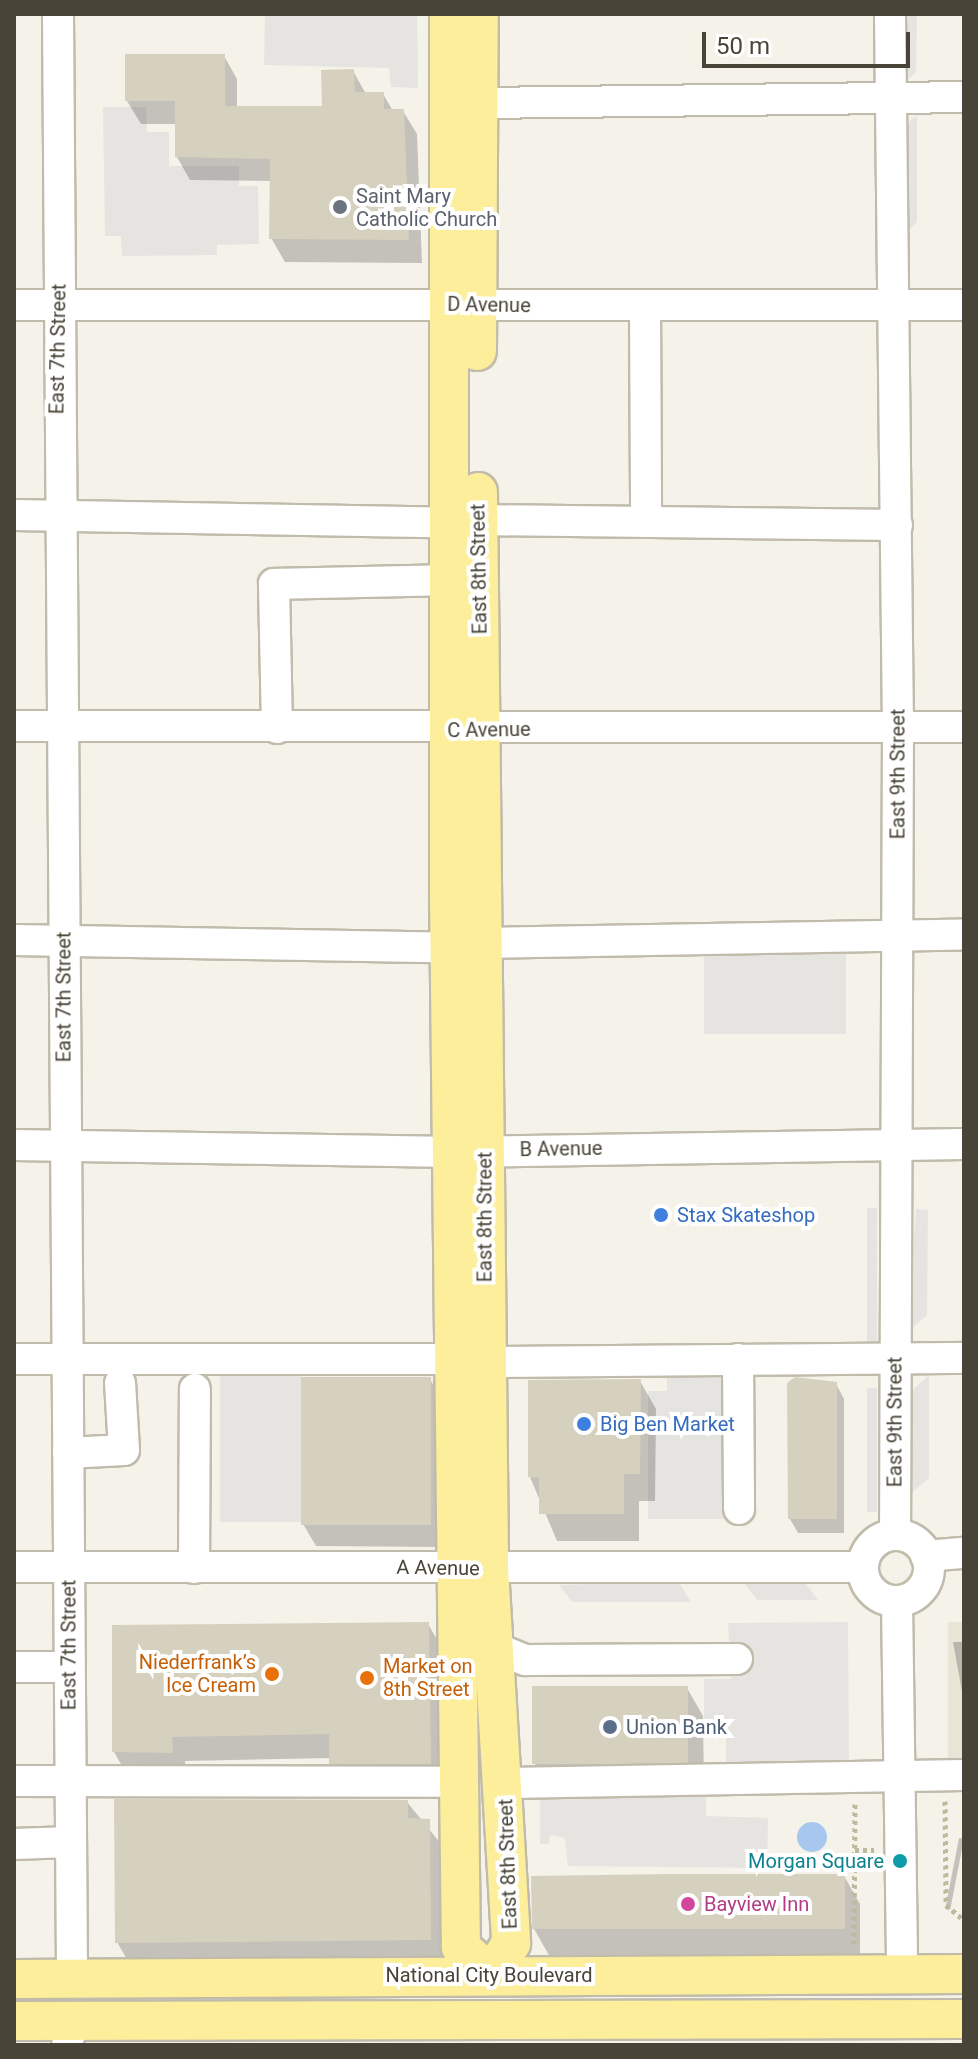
<!DOCTYPE html>
<html>
<head>
<meta charset="utf-8">
<style>
  body { margin:0 }
  #map { position:relative; width:978px; height:2059px; overflow:hidden; background:#f4f2e9; font-family:Roboto,sans-serif }
  div>[style] { position:absolute }
  [style*='--x'] { left:calc(var(--x)*1px); top:calc(var(--y)*1px); width:calc(var(--w)*1px); rotate:calc(var(--a)*1deg) }
  .residential>* { inset:0; background:#e8e5d7; transform-origin:0 0 }
  .parking>* { inset:0; background:#e6e4e0; transform-origin:0 0 }
  .water>* { inset:0; background:#a7c7ef }
  .round { border-radius:50% }
  .shadow>* { inset:0; background:#0003; transform-origin:0 0 }
  .building>* { inset:0; background:#d6d0be; transform-origin:0 0 }
  .path>* { height:5px; margin-top:-2.5px; transform-origin:0; background:repeating-linear-gradient(90deg,#c1b99d 0 4px,transparent 0 8px) }
  .roads { filter:drop-shadow(2px 0 #c0bbab) drop-shadow(-2px 0 #c0bbab) drop-shadow(0 2px #c0bbab) drop-shadow(0 -2px #c0bbab) }
  .minor>* { height:30px; margin:-15px; padding:0 15px; transform-origin:15px; border-radius:15px; background:#fff }
  .minor>.ring { margin:-15px; padding:0; box-sizing:content-box; background:none; border:30px solid #fff; border-radius:50% }
  .major>* { height:38px; margin:-19px; padding:0 19px; transform-origin:19px; border-radius:19px; background:#fcee9a }
  .dots>* { width:22px; height:22px; translate:-50% -50%; box-sizing:border-box; border:4px solid #fff; border-radius:50% }
  span { translate:-50% -50%; white-space:nowrap; text-align:center; line-height:1.15; -webkit-text-stroke:8px #fff; paint-order:stroke }
  .worship-label { font-size:20px; color:#5b616d }
  .left { translate:0 -50%; text-align:left }
  .street-label { font-size:20px; color:#484437 }
  .shop-label { font-size:20px; color:#366cbe }
  .food-label { font-size:20px; color:#c56008 }
  .right { translate:-100% -50%; text-align:right }
  .service-label { font-size:20px; color:#4e5e75 }
  .culture-label { font-size:20px; color:#0d838f }
  .hotel-label { font-size:20px; color:#b23c85 }
  .frame { position:absolute; inset:0; border:16px solid #484437; pointer-events:none }
  .scale { position:absolute; left:702px; top:32px; width:208px; height:36px; box-sizing:border-box; border:4px solid #484437; border-top:0; padding-left:10px; font-size:24px; line-height:28px; white-space:nowrap; color:#484437; -webkit-text-stroke:6px #fff; paint-order:stroke }
</style>
</head>
<body>
<div id="map">
  <div class="residential">
    <i style="left:948px;top:1622px;width:16px;height:158px"></i>
  </div>
  <div class="parking">
    <i style="clip-path:polygon(265px 14px,417px 14px,418px 88px,391px 87px,389px 68px,264px 65px)"></i>
    <i style="clip-path:polygon(894px 14px,917px 14px,916px 72px,896px 92px)"></i>
    <i style="clip-path:polygon(146px 107px,147px 132px,169px 132px,169px 166px,239px 166px,239px 186px,258px 186px,259px 244px,217px 245px,217px 255px,122px 256px,121px 236px,105px 236px,103px 107px)"></i>
    <i style="clip-path:polygon(917px 115px,917px 222px,896px 242px,894px 134px)"></i>
    <i style="left:846px;top:954px;width:80px;height:142px;rotate:90deg"></i>
    <i style="left:867px;top:1208px;width:10px;height:133px"></i>
    <i style="clip-path:polygon(916px 1209px,928px 1210px,927px 1315px,907px 1333px)"></i>
    <i style="left:220px;top:1373px;width:81px;height:149px"></i>
    <i style="clip-path:polygon(667px 1375px,722px 1375px,723px 1519px,648px 1519px,648px 1391px,667px 1391px)"></i>
    <i style="clip-path:polygon(929px 1375px,929px 1478px,907px 1497px,907px 1395px)"></i>
    <i style="left:867px;top:1388px;width:10px;height:124px"></i>
    <i style="clip-path:polygon(803px 1580px,818px 1600px,757px 1600px,743px 1581px)"></i>
    <i style="clip-path:polygon(678px 1581px,691px 1602px,572px 1602px,559px 1585px)"></i>
    <i style="clip-path:polygon(848px 1622px,849px 1767px,726px 1767px,726px 1737px,704px 1737px,704px 1679px,731px 1679px,728px 1623px)"></i>
    <i style="clip-path:polygon(706px 1795px,706px 1816px,768px 1818px,767px 1868px,568px 1866px,565px 1838px,550px 1835px,549px 1844px,540px 1844px,540px 1796px)"></i>
  </div>
  <div class="water">
    <i class="round" style="left:797px;top:1822px;width:30px;height:30px"></i>
  </div>
  <div class="shadow">
    <i style="clip-path:polygon(224px 56px,237px 79px,237px 108px,324px 108px,353px 71px,366px 94px,383px 94px,393px 111px,403px 111px,417px 134px,422px 263px,285px 262px,271px 238px,272px 181px,190px 180px,177px 157px,177px 124px,141px 124px,127px 101px)"></i>
    <i style="clip-path:polygon(430px 1379px,442px 1401px,441px 1547px,316px 1546px,303px 1524px)"></i>
    <i style="clip-path:polygon(640px 1381px,656px 1409px,655px 1501px,639px 1501px,639px 1541px,557px 1541px,530px 1477px)"></i>
    <i style="clip-path:polygon(836px 1384px,844px 1399px,844px 1533px,798px 1533px,790px 1519px)"></i>
    <i style="clip-path:polygon(428px 1624px,442px 1648px,444px 1788px,345px 1788px,331px 1758px,185px 1761px,186px 1776px,128px 1776px,114px 1752px)"></i>
    <i style="clip-path:polygon(953px 1642px,964px 1642px,964px 1699px,963px 1697px)"></i>
    <i style="clip-path:polygon(687px 1688px,703px 1716px,704px 1789px,551px 1792px,535px 1764px)"></i>
    <i style="clip-path:polygon(407px 1802px,445px 1849px,446px 1967px,133px 1970px,117px 1942px)"></i>
    <i style="left:959px;top:1838px;width:5px;height:72px;rotate:11deg"></i>
    <i style="clip-path:polygon(844px 1876px,860px 1904px,860px 1957px,550px 1957px,534px 1929px)"></i>
  </div>
  <div class="building">
    <i style="clip-path:polygon(125px 54px,225px 54px,225px 106px,322px 106px,321px 70px,354px 69px,355px 92px,384px 92px,384px 109px,404px 109px,409px 240px,269px 239px,270px 159px,175px 157px,175px 101px,125px 101px)"></i>
    <i style="left:301px;top:1377px;width:130px;height:148px"></i>
    <i style="clip-path:polygon(795px 1377px,837px 1382px,837px 1519px,788px 1519px,787px 1383px)"></i>
    <i style="clip-path:polygon(641px 1379px,640px 1474px,624px 1474px,624px 1514px,539px 1514px,539px 1478px,528px 1477px,528px 1380px)"></i>
    <i style="clip-path:polygon(429px 1622px,431px 1764px,329px 1764px,329px 1734px,172px 1737px,173px 1753px,112px 1752px,112px 1625px)"></i>
    <i style="left:532px;top:1686px;width:156px;height:78px"></i>
    <i style="clip-path:polygon(114px 1799px,408px 1800px,408px 1818px,430px 1819px,431px 1940px,115px 1943px)"></i>
    <i style="clip-path:polygon(673px 1874px,845px 1874px,845px 1929px,532px 1929px,531px 1876px)"></i>
  </div>
  <div class="path">
    <i style="--x:945;--y:1801;--w:104;--a:89.4"></i>
    <i style="--x:946;--y:1905;--w:23;--a:40"></i>
    <i style="--x:855;--y:1850;--w:19;--a:0"></i>
    <i style="--x:854;--y:1944;--w:141;--a:-89.6"></i>
  </div>
  <div class="roads">
    <div class="minor">
      <i style="--x:58;--y:14;--w:1965;--a:89.59"></i>
      <i style="--x:890;--y:14;--w:714;--a:89.36"></i>
      <i style="--x:898;--y:728;--w:807;--a:90.21"></i>
      <i style="--x:480;--y:103;--w:484;--a:-0.7"></i>
      <i style="--x:14;--y:305;--w:950;--a:0"></i>
      <i style="--x:645;--y:306;--w:216;--a:89.7"></i>
      <i style="--x:14;--y:515;--w:437;--a:1"></i>
      <i style="--x:478;--y:520;--w:419;--a:0.7"></i>
      <i style="--x:14;--y:726;--w:950;--a:0.06"></i>
      <i style="--x:277;--y:728;--w:144;--a:-91.2"></i>
      <i style="--x:274;--y:584;--w:177;--a:-1.3"></i>
      <i style="--x:14;--y:940;--w:437;--a:1"></i>
      <i style="--x:482;--y:943;--w:482;--a:-1"></i>
      <i style="--x:14;--y:1145;--w:442;--a:0.9"></i>
      <i style="--x:456;--y:1152;--w:508;--a:-0.9"></i>
      <i style="--x:14;--y:1359;--w:443;--a:0"></i>
      <i style="--x:738;--y:1359;--w:150;--a:89.6"></i>
      <i style="--x:486;--y:1362;--w:478;--a:-0.5"></i>
      <i style="--x:68;--y:1453;--w:56;--a:-3.1"></i>
      <i style="--x:124;--y:1450;--w:67;--a:-93.4"></i>
      <i class="ring" style="left:863px;top:1535px;width:36px;height:36px"></i>
      <i style="--x:926;--y:1556;--w:38;--a:-5"></i>
      <i style="--x:14;--y:1567;--w:849;--a:0"></i>
      <i style="--x:194;--y:1568;--w:179;--a:-89.7"></i>
      <i style="--x:897;--y:1601;--w:364;--a:89.2"></i>
      <i style="--x:493;--y:1647;--w:35;--a:22"></i>
      <i style="--x:525;--y:1660;--w:212;--a:-0.3"></i>
      <i style="--x:14;--y:1667;--w:55;--a:0"></i>
      <i style="--x:14;--y:1781;--w:445;--a:0.1"></i>
      <i style="--x:504;--y:1783;--w:460;--a:-1"></i>
      <i style="--x:14;--y:1844;--w:57;--a:-2"></i>
      <i style="--x:67;--y:2045;--w:25;--a:-76"></i>
    </div>
    <div class="major">
      <i style="--x:449;--y:14;--w:882;--a:90"></i>
      <i style="--x:449;--y:896;--w:1051;--a:89.35"></i>
      <i style="--x:461;--y:1947;--w:41;--a:43"></i>
      <i style="--x:477;--y:351;--w:337;--a:-89.7"></i>
      <i style="--x:478;--y:492;--w:1077;--a:89.41"></i>
      <i style="--x:489;--y:1569;--w:375;--a:86.6"></i>
      <i style="--x:511;--y:1943;--w:38;--a:122"></i>
      <i style="--x:14;--y:1979;--w:950;--a:-0.3"></i>
      <i style="--x:14;--y:2021;--w:950;--a:-0.12"></i>
    </div>
  </div>
  <div class="dots">
    <i style="left:340px;top:207px;background:#6b7280"></i>
    <i style="left:661px;top:1215px;background:#3f7fe0"></i>
    <i style="left:584px;top:1424px;background:#3f7fe0"></i>
    <i style="left:272px;top:1674px;background:#e8710a"></i>
    <i style="left:367px;top:1678px;background:#e8710a"></i>
    <i style="left:610px;top:1727px;background:#5c6f8a"></i>
    <i style="left:900px;top:1861px;background:#0f9aa8"></i>
    <i style="left:688px;top:1904px;background:#d1479c"></i>
  </div>
  <div class="worship-label">
    <span class="left" style="left:356px;top:208px">Saint Mary<br>Catholic Church</span>
  </div>
  <div class="street-label">
    <span style="left:489px;top:305px;rotate:1deg">D Avenue</span>
    <span style="left:58px;top:349px;rotate:-89deg">East 7th Street</span>
    <span style="left:479px;top:569px;rotate:-91deg">East 8th Street</span>
    <span style="left:489px;top:730px;rotate:-1deg">C Avenue</span>
    <span style="left:898px;top:774px;rotate:-90deg">East 9th Street</span>
    <span style="left:64px;top:997px;rotate:-90deg">East 7th Street</span>
    <span style="left:561px;top:1149px;rotate:-1deg">B Avenue</span>
    <span style="left:485px;top:1217px;rotate:-90deg">East 8th Street</span>
    <span style="left:895px;top:1422px;rotate:-90deg">East 9th Street</span>
    <span style="left:438px;top:1568px;rotate:1deg">A Avenue</span>
    <span style="left:69px;top:1645px;rotate:-90deg">East 7th Street</span>
    <span style="left:508px;top:1864px;rotate:-92deg">East 8th Street</span>
    <span style="left:489px;top:1975px">National City Boulevard</span>
  </div>
  <div class="shop-label">
    <span class="left" style="left:677px;top:1215px">Stax Skateshop</span>
    <span class="left" style="left:600px;top:1424px">Big Ben Market</span>
  </div>
  <div class="food-label">
    <span class="right" style="left:256px;top:1674px">Niederfrank’s<br>Ice Cream</span>
    <span class="left" style="left:383px;top:1678px">Market on<br>8th Street</span>
  </div>
  <div class="service-label">
    <span class="left" style="left:626px;top:1727px">Union Bank</span>
  </div>
  <div class="culture-label">
    <span class="right" style="left:884px;top:1861px">Morgan Square</span>
  </div>
  <div class="hotel-label">
    <span class="left" style="left:704px;top:1904px">Bayview Inn</span>
  </div>
  <div class="frame"></div>
  <div class="scale">50 m</div>
</div>
</body>
</html>
